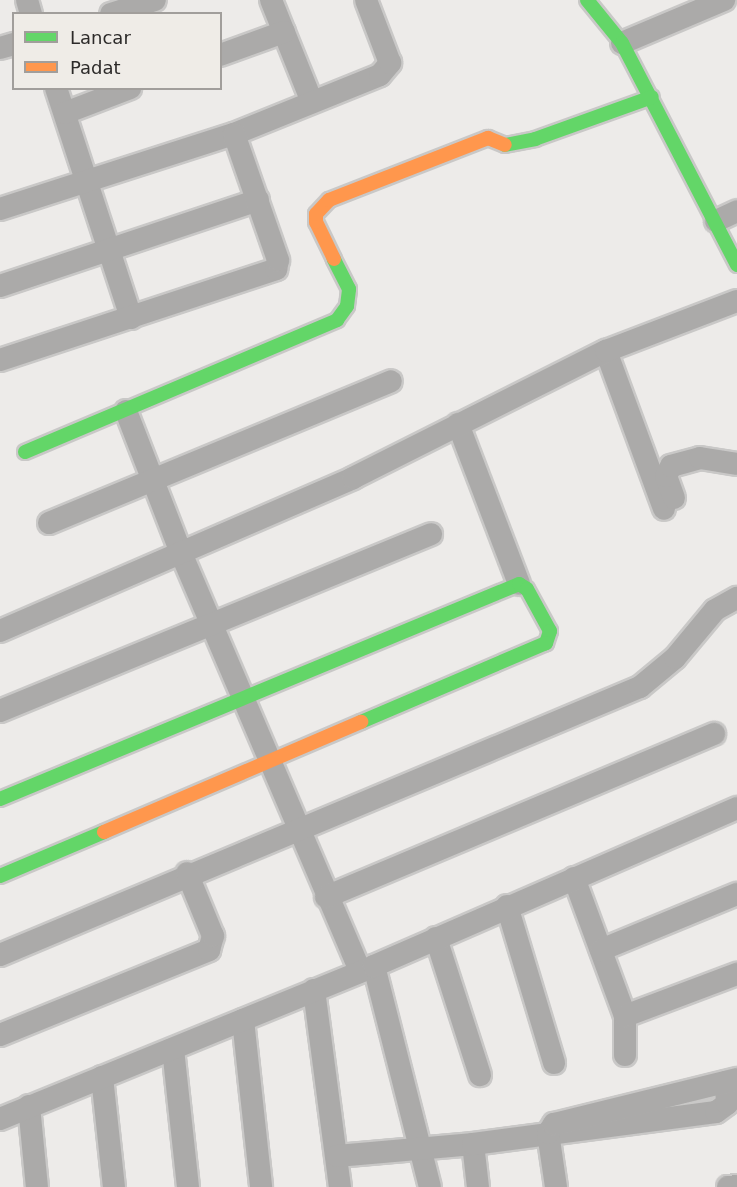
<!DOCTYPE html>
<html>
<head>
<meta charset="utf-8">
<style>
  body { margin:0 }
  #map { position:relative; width:737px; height:1187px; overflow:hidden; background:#edebe9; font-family:"DejaVu Sans",sans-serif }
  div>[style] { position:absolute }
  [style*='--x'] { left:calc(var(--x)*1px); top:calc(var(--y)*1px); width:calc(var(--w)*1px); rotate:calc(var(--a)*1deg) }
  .roads { filter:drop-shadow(2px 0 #c9c8c7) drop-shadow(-2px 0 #c9c8c7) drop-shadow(0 2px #c9c8c7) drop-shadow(0 -2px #c9c8c7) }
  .street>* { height:22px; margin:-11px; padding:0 11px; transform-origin:11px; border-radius:11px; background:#abaaa9 }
  .fast>* { height:14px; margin:-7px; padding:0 7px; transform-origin:7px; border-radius:7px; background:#63d668 }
  .slow>* { height:14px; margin:-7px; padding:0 7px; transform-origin:7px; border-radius:7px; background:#ff974d }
  span { translate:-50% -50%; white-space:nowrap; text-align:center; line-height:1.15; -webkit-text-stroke:4.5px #efece7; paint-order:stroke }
  .legend { position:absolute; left:12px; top:12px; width:210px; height:78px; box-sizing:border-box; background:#efece7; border:2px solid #a19e9b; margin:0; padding:8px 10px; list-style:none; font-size:18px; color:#2c2a29 }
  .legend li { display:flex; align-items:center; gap:12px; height:30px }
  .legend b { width:30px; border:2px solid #a19e9b }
</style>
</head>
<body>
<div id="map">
  <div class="roads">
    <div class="street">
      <i style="--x:27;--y:0;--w:15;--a:74"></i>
      <i style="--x:271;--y:0;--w:110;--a:68.1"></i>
      <i style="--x:111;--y:14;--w:46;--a:-17.7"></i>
      <i style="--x:622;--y:43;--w:111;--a:-22.9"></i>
      <i style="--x:0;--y:48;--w:15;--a:-16"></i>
      <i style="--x:220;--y:55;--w:68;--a:-19.8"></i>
      <i style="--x:56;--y:88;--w:242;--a:71.9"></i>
      <i style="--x:65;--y:113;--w:70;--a:-21"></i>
      <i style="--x:0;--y:209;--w:246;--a:-17.8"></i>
      <i style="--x:234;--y:134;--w:157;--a:-22"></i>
      <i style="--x:380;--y:75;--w:16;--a:-50"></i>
      <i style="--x:390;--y:63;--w:67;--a:-110.9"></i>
      <i style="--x:716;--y:221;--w:23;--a:-25"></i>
      <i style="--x:0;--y:286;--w:272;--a:-18.4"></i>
      <i style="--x:606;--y:351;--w:168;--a:69.8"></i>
      <i style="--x:0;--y:360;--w:291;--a:-18.2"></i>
      <i style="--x:276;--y:269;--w:9;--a:-77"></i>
      <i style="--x:278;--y:260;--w:133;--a:-109.2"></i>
      <i style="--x:126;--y:411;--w:152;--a:68.8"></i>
      <i style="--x:181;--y:553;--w:455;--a:66.8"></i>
      <i style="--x:458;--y:424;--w:171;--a:69.1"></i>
      <i style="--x:674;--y:498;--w:23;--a:-110"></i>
      <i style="--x:666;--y:476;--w:11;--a:-63"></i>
      <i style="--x:671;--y:466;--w:30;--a:-15"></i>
      <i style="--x:700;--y:458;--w:37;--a:9"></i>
      <i style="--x:49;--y:523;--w:370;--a:-22.5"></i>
      <i style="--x:0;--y:631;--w:385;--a:-23.4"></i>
      <i style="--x:353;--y:478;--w:283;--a:-26.7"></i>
      <i style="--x:606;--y:351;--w:140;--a:-20.9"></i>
      <i style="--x:0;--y:711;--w:466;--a:-22.3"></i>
      <i style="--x:574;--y:878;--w:147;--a:69.7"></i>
      <i style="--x:625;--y:1016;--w:39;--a:90"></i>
      <i style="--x:326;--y:897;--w:421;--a:-22.8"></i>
      <i style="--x:507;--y:906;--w:164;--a:73.3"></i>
      <i style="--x:436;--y:938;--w:144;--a:72.2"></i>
      <i style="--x:601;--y:950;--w:147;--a:-22.4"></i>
      <i style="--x:0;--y:955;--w:694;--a:-22.72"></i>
      <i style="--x:640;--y:687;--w:45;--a:-39.6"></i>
      <i style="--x:675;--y:658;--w:62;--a:-50.2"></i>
      <i style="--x:715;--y:610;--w:25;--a:-29"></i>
      <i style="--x:374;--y:966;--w:228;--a:75.8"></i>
      <i style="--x:314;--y:990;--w:199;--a:82.5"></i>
      <i style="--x:625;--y:1016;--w:120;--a:-20.6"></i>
      <i style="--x:243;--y:1020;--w:168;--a:83.8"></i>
      <i style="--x:0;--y:1035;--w:226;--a:-22.1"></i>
      <i style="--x:209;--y:950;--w:15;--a:-74"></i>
      <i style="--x:213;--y:936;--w:68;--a:-112.4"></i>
      <i style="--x:173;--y:1049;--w:139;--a:83.8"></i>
      <i style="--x:102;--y:1077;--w:111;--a:83.8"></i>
      <i style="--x:29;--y:1106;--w:81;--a:84.4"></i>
      <i style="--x:0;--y:1119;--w:404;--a:-22.2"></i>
      <i style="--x:374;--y:966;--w:396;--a:-23.5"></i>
      <i style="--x:473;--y:1144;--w:43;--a:83.4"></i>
      <i style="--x:337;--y:1156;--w:137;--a:-5"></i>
      <i style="--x:473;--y:1144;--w:245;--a:-7.5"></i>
      <i style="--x:716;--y:1112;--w:14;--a:-36"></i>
      <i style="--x:727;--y:1104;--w:22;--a:-93"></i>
      <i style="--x:556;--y:1187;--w:55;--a:-98.4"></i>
      <i style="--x:548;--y:1133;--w:11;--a:-56"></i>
      <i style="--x:554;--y:1124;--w:188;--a:-13.8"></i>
      <i style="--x:728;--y:1187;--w:9;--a:-6"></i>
    </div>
    <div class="fast">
      <i style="--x:587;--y:0;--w:55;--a:50.9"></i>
      <i style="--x:622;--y:43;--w:250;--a:62.6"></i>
      <i style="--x:505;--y:145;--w:31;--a:-11"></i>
      <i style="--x:535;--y:139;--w:124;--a:-19.7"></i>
      <i style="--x:25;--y:452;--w:339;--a:-22.9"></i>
      <i style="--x:337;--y:320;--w:17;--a:-54"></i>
      <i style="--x:347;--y:306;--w:17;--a:-83"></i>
      <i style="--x:349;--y:289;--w:34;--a:-117"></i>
      <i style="--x:0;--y:799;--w:562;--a:-22.5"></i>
      <i style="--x:519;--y:584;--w:9;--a:32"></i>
      <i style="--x:527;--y:589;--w:48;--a:61.3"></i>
      <i style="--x:550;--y:631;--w:13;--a:108"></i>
      <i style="--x:546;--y:643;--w:201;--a:156.9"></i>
      <i style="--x:0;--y:876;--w:113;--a:-22.9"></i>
    </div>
    <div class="slow">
      <i style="--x:334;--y:259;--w:41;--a:-115.9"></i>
      <i style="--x:316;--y:222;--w:8;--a:-90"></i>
      <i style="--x:316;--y:214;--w:19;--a:-47"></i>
      <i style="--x:329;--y:200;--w:171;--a:-21.3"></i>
      <i style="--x:488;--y:138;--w:18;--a:22"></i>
      <i style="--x:104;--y:832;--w:280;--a:-23.2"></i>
    </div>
  </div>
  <ul class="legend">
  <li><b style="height:8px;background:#63d668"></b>Lancar</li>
  <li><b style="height:8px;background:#ff974d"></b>Padat</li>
  </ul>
</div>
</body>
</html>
